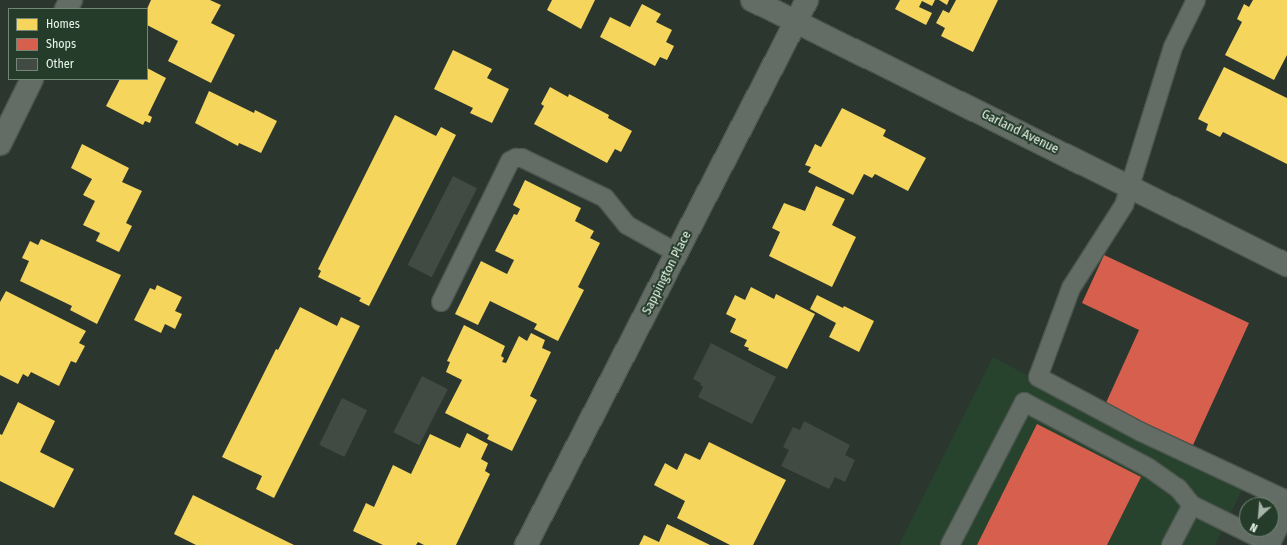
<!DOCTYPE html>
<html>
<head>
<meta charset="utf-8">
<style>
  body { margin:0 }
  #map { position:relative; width:1287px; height:545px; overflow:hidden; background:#2b372e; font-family:"Fira Sans Condensed",sans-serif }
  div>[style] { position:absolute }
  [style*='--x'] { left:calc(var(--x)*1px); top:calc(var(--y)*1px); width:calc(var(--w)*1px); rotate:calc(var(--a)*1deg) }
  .built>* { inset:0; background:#27422d }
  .homes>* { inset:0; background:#f6d55c }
  .shops>* { inset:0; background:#d6604d }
  .building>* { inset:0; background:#414a43; transform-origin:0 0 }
  .roads { filter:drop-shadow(1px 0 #4a554d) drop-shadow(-1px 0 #4a554d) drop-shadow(0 1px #4a554d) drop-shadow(0 -1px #4a554d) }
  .lane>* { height:18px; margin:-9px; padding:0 9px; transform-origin:9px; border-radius:9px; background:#636d65 }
  .street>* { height:22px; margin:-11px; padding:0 11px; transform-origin:11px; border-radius:11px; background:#636d65 }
  .secondary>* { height:22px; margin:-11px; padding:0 11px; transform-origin:11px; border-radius:11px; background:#616d64 }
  span { translate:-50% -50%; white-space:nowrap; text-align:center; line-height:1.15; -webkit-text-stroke:4px #263c2a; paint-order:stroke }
  .street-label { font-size:13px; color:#e8f6ea }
  .legend { position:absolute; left:8px; top:8px; width:140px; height:72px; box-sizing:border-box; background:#263c2a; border:1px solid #748677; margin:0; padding:5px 7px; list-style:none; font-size:12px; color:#e8f6ea }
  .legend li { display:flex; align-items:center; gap:8px; height:20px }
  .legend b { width:20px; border:1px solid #748677 }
  .north { position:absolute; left:1239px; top:497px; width:40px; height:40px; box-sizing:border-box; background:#263c2a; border:1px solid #748677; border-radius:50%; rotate:206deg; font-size:11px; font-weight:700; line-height:16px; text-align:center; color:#e8f6ea }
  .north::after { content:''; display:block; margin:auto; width:14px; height:18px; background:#a6b3a8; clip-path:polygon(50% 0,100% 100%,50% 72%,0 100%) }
</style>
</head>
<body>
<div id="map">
  <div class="built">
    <i style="clip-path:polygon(993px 357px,1242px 490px,1215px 545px,899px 545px)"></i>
  </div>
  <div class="homes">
    <i style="clip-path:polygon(151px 0,210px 0,221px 5px,211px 23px,235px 35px,211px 83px,168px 61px,178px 41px,147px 25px,147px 9px)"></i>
    <i style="clip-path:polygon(552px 0,595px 0,581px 29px,547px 10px)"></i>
    <i style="clip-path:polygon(900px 0,935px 0,932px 6px,922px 1px,919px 7px,932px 13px,926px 25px,895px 9px)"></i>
    <i style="clip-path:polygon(939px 0,949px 0,947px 5px)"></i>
    <i style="clip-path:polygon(956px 0,998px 0,973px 52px,941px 36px,945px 28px,936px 23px,943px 10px,949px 13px)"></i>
    <i style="clip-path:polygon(1253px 0,1287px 0,1287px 55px,1274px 80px,1225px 55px,1242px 22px,1237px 19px,1244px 4px,1249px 7px)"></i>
    <i style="clip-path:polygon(642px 4px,661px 14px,656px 22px,672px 30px,666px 42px,674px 46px,667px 60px,660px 57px,655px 66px,600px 37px,610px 17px,630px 27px)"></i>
    <i style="clip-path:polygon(453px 50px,492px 69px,487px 78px,509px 89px,492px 123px,470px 113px,473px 108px,434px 89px)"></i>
    <i style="clip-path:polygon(1224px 67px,1287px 98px,1287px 164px,1223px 132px,1220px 137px,1206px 130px,1208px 124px,1198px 119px)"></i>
    <i style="clip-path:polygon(147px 68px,166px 78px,148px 115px,152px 117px,150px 123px,145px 121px,143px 125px,106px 106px,120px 79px,147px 79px)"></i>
    <i style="clip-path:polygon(550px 87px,568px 97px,569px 94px,609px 115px,608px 118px,632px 131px,621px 152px,615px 149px,607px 163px,534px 124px,544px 106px,541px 104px)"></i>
    <i style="clip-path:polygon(209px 91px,254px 113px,255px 110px,277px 121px,261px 153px,239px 143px,238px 146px,195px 123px)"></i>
    <i style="clip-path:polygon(842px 108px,886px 130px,883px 136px,926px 158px,908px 191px,875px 174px,872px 178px,864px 174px,853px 195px,808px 172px,811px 167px,805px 165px,815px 144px,821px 147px)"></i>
    <i style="clip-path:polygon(395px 115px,436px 136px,441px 127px,456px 135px,369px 306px,359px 301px,361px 298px,318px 277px,321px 271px,318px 269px)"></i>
    <i style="clip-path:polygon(82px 144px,129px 168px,122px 182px,142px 191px,126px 223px,132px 226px,119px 252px,96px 241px,100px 233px,83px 225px,95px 201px,83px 195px,92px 179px,71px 168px)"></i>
    <i style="clip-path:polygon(525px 180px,581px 208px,575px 221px,594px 231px,590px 238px,600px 243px,578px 287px,584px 290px,558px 341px,534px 329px,537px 324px,490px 301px,478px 325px,455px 314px,481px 261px,507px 274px,514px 260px,495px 251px,514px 214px,517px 215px,520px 209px,513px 205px)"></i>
    <i style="clip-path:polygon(816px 186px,845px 199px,832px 225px,856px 237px,832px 287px,769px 256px,780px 232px,772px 228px,784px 203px,805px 211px)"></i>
    <i style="clip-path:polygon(41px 239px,121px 275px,97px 324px,70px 310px,72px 306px,20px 281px,29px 261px,22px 258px,30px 241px,38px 245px)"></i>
    <i style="clip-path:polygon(157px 285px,182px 297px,175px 311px,182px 314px,175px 329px,165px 324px,161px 333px,134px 320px,150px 288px,155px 290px)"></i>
    <i style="clip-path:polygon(751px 287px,774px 299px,776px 294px,815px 314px,787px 369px,748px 350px,749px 348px,744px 346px,747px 340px,730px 332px,736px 319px,726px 314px,735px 295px,745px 300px)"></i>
    <i style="clip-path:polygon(6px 291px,86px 331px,79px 343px,85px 346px,76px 363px,71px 361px,59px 386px,31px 372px,28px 377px,23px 374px,18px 384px,0 375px,0 302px)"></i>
    <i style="clip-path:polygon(817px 295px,843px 308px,844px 306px,874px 321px,859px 352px,829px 337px,836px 323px,810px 309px)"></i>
    <i style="clip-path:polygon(300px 307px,337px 326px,341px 317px,360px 326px,274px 498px,256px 489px,262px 476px,222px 457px,276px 349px,278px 350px)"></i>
    <i style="clip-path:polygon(464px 325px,505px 346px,501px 356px,504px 358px,502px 362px,506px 363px,519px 336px,527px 341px,531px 333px,545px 340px,542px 348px,551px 352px,530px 396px,537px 400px,512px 451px,487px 439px,489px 435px,445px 413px,462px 380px,446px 372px,450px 362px,447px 361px)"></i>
    <i style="clip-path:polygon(18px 402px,55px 421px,40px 452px,74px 469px,54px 508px,0 481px,0 434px,2px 435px)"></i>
    <i style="clip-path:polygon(467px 433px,488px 444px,481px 459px,488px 463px,485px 471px,490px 474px,456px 545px,424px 545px,418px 542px,416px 545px,383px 545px,353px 531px,366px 503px,374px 507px,393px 465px,411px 474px,430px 434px,460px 448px)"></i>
    <i style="clip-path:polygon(709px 442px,786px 480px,753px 545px,730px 545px,677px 518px,685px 501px,654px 485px,665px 463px,677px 470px,685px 453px,700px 460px)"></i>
    <i style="clip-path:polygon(193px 495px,294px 545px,196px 545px,174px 534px)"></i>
    <i style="clip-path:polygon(667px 524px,710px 545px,639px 545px,644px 535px,659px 542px)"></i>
  </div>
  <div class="shops">
    <i style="clip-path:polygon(1104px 255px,1249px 323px,1193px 445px,1105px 405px,1139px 330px,1082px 303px)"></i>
    <i style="clip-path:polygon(1037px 424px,1141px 477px,1107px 545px,977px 545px)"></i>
  </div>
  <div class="building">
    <i style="left:453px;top:176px;width:27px;height:100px;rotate:27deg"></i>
    <i style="clip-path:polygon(711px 343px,776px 377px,752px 424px,698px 397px,703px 387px,700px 385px,701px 383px,693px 379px)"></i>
    <i style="left:422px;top:376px;width:29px;height:63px;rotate:27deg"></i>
    <i style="left:342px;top:398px;width:28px;height:52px;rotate:26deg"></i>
    <i style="clip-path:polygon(804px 421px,850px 445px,845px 455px,855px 460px,845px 482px,835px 477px,829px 489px,781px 466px,789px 450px,783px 447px,793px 427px,800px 430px)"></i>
  </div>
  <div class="roads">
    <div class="lane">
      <i style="--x:1196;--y:0;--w:52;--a:116.1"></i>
      <i style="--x:1173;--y:47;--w:165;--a:107.2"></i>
      <i style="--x:1124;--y:205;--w:98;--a:122.6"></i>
      <i style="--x:1071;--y:288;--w:95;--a:110.3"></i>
      <i style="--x:1038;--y:377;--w:117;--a:28.1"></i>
      <i style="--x:1141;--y:432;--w:161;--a:25"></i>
      <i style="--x:441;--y:302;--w:157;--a:-63.9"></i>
      <i style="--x:510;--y:161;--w:7;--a:-27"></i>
      <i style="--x:516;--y:158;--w:6;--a:0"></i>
      <i style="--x:522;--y:158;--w:92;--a:25.7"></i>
      <i style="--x:605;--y:198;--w:35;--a:51"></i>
      <i style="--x:627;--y:225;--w:57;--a:29.2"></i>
      <i style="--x:950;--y:545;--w:161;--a:-62.6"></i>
      <i style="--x:1024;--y:402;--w:141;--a:27.8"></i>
      <i style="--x:1149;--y:468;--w:35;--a:35"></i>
      <i style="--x:1178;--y:488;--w:22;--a:51"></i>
      <i style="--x:1192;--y:505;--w:86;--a:26.3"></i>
      <i style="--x:1171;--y:545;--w:45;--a:-62.3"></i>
    </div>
    <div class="street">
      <i style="--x:752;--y:0;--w:597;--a:26.35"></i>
      <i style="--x:66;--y:9;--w:10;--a:-61"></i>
      <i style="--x:0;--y:144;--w:72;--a:-63.8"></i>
      <i style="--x:526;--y:545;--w:613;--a:-62.72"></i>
    </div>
    <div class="secondary">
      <i style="--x:1268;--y:545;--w:43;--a:-64"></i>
    </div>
  </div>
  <div class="street-label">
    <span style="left:1020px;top:132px;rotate:26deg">Garland Avenue</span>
    <span style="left:667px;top:273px;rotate:-63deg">Sappington Place</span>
  </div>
  <ul class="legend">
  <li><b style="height:11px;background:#f6d55c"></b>Homes</li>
  <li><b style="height:11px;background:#d6604d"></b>Shops</li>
  <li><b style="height:11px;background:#414a43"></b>Other</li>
  </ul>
  <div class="north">N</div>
</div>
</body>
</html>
